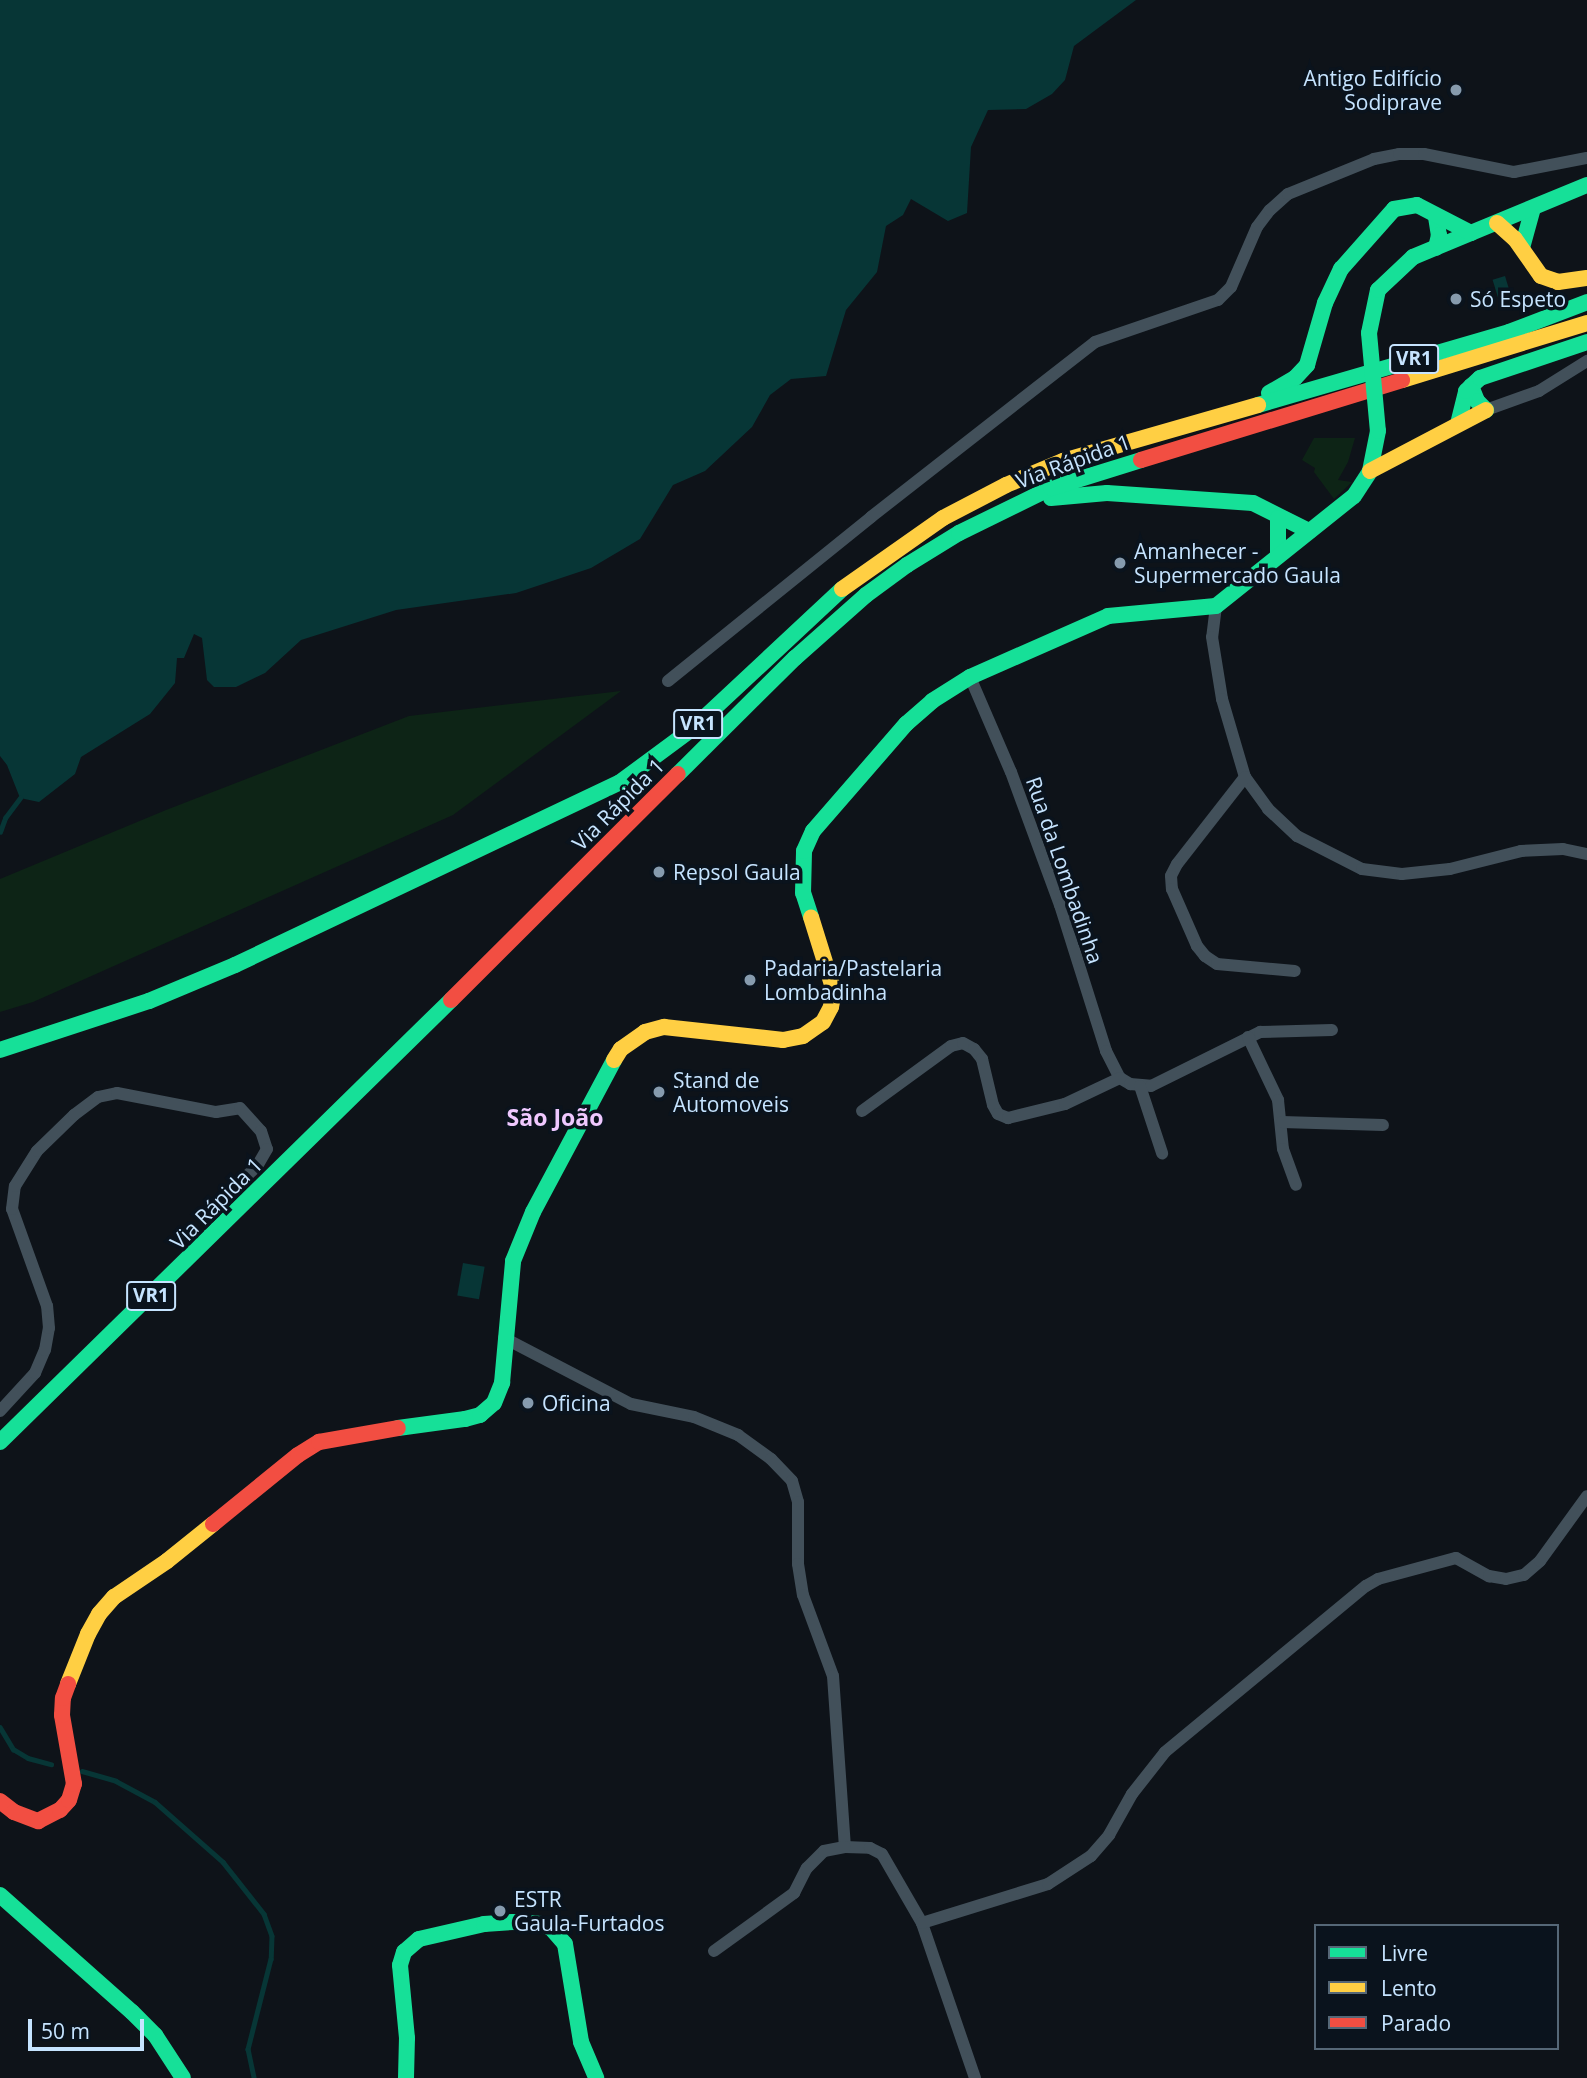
<!DOCTYPE html>
<html>
<head>
<meta charset="utf-8">
<style>
  body { margin:0 }
  #map { position:relative; width:1587px; height:2078px; overflow:hidden; background:#0e1319; font-family:"Open Sans",sans-serif }
  div>[style] { position:absolute }
  [style*='--x'] { left:calc(var(--x)*1px); top:calc(var(--y)*1px); width:calc(var(--w)*1px); rotate:calc(var(--a)*1deg) }
  .green>* { inset:0; background:#0d2416 }
  .water>* { inset:0; background:#073636; transform-origin:0 0 }
  .stream>* { height:4.5px; margin:-2.25px; padding:0 2.25px; transform-origin:2.25px; border-radius:2.25px; background:#073636 }
  .street>* { height:12px; margin:-6px; padding:0 6px; transform-origin:6px; border-radius:6px; background:#42505a }
  .fast>* { height:16px; margin:-8px; padding:0 8px; transform-origin:8px; border-radius:8px; background:#16e098 }
  .slow>* { height:16px; margin:-8px; padding:0 8px; transform-origin:8px; border-radius:8px; background:#ffcf43 }
  .jam>* { height:16px; margin:-8px; padding:0 8px; transform-origin:8px; border-radius:8px; background:#f24e42 }
  .fast-bridge>* { height:16px; margin:-8px; padding:0 8px; transform-origin:8px; border-radius:8px; background:#16e098 }
  .dots>* { width:19px; height:19px; translate:-50% -50%; box-sizing:border-box; border:4px solid #0a131d; border-radius:50% }
  span { translate:-50% -50%; white-space:nowrap; text-align:center; line-height:1.15; -webkit-text-stroke:7px #0a131d; paint-order:stroke }
  .shield-label span { padding:2px 5px; background:#0a131d; border:2px solid; border-radius:5px; -webkit-text-stroke-width:0 }
  .shield-label { font-size:19px; color:#c6e4ff; font-weight:700 }
  .poi-label { font-size:21px; color:#c6e4ff }
  .right { translate:-100% -50%; text-align:right }
  .left { translate:0 -50%; text-align:left }
  .street-label { font-size:21px; color:#c6e4ff }
  .neighbourhood-label { font-size:23px; color:#efc8ff; font-weight:700 }
  .legend { position:absolute; left:1314px; top:1924px; width:245px; height:126px; box-sizing:border-box; background:#0a131d; border:2px solid #556777; margin:0; padding:9px 12px; list-style:none; font-size:21px; color:#c6e4ff }
  .legend li { display:flex; align-items:center; gap:14px; height:35px }
  .legend b { width:35px; border:2px solid #556777 }
  .scale { position:absolute; left:28px; top:2019px; width:116px; height:32px; box-sizing:border-box; border:4px solid #c6e4ff; border-top:0; padding-left:9px; font-size:21px; line-height:24px; white-space:nowrap; color:#c6e4ff; -webkit-text-stroke:5px #0a131d; paint-order:stroke }
</style>
</head>
<body>
<div id="map">
  <div class="green">
    <i style="clip-path:polygon(1314px 438px,1355px 438px,1348px 462px,1338px 480px,1352px 482px,1334px 499px,1314px 472px,1315px 468px,1302px 460px)"></i>
    <i style="clip-path:polygon(621px 691px,453px 815px,33px 1002px,0 1012px,0 879px,166px 810px,409px 716px)"></i>
  </div>
  <div class="water">
    <i style="clip-path:polygon(0 0,1136px 0,1074px 46px,1065px 80px,1052px 94px,1026px 109px,988px 110px,971px 147px,967px 213px,948px 221px,911px 199px,903px 215px,886px 226px,877px 272px,846px 310px,826px 376px,791px 379px,770px 395px,752px 427px,705px 471px,673px 485px,640px 539px,591px 568px,516px 593px,396px 610px,301px 640px,265px 673px,236px 687px,214px 687px,207px 680px,202px 638px,194px 634px,184px 658px,177px 658px,175px 683px,150px 714px,81px 757px,75px 774px,39px 802px,20px 798px,7px 765px,0 756px)"></i>
    <i style="left:1505px;top:276px;width:24px;height:13px;rotate:73deg"></i>
    <i style="left:463px;top:1263px;width:22px;height:33px;rotate:10deg"></i>
  </div>
  <div class="stream">
    <i style="--x:0;--y:832;--w:15;--a:-70"></i>
    <i style="--x:5;--y:818;--w:25;--a:-53"></i>
    <i style="--x:0;--y:1727;--w:26;--a:59"></i>
    <i style="--x:13;--y:1749;--w:17;--a:31"></i>
    <i style="--x:28;--y:1758;--w:24;--a:15"></i>
    <i style="--x:82;--y:1771;--w:35;--a:16"></i>
    <i style="--x:116;--y:1781;--w:44;--a:28.3"></i>
    <i style="--x:155;--y:1802;--w:91;--a:41.4"></i>
    <i style="--x:223;--y:1862;--w:66;--a:51.7"></i>
    <i style="--x:264;--y:1914;--w:23;--a:70"></i>
    <i style="--x:272;--y:1936;--w:23;--a:92"></i>
    <i style="--x:271;--y:1959;--w:93;--a:104.3"></i>
    <i style="--x:248;--y:2049;--w:30;--a:78"></i>
  </div>
  <div class="street">
    <i style="--x:1486;--y:410;--w:56;--a:-19.7"></i>
    <i style="--x:1539;--y:391;--w:57;--a:-32"></i>
    <i style="--x:1216;--y:606;--w:31;--a:97"></i>
    <i style="--x:1212;--y:637;--w:63;--a:80.8"></i>
    <i style="--x:1222;--y:699;--w:81;--a:73.6"></i>
    <i style="--x:1245;--y:777;--w:39;--a:54"></i>
    <i style="--x:1268;--y:809;--w:40;--a:43"></i>
    <i style="--x:1297;--y:836;--w:73;--a:26.9"></i>
    <i style="--x:1362;--y:869;--w:40;--a:7.1"></i>
    <i style="--x:1402;--y:874;--w:48;--a:-5.9"></i>
    <i style="--x:1450;--y:869;--w:73;--a:-14.2"></i>
    <i style="--x:1521;--y:851;--w:42;--a:-2.7"></i>
    <i style="--x:1563;--y:849;--w:25;--a:12"></i>
    <i style="--x:970;--y:677;--w:103;--a:66.7"></i>
    <i style="--x:1011;--y:772;--w:142;--a:69.8"></i>
    <i style="--x:1060;--y:905;--w:153;--a:72.5"></i>
    <i style="--x:1106;--y:1051;--w:30;--a:63"></i>
    <i style="--x:1120;--y:1078;--w:12;--a:31"></i>
    <i style="--x:1130;--y:1084;--w:21;--a:5"></i>
    <i style="--x:1151;--y:1086;--w:122;--a:-26.4"></i>
    <i style="--x:1260;--y:1032;--w:72;--a:-1.6"></i>
    <i style="--x:668;--y:681;--w:261;--a:-38.9"></i>
    <i style="--x:871;--y:517;--w:284;--a:-38"></i>
    <i style="--x:1095;--y:342;--w:130;--a:-18.9"></i>
    <i style="--x:1218;--y:300;--w:18;--a:-45"></i>
    <i style="--x:1231;--y:287;--w:65;--a:-66.6"></i>
    <i style="--x:1257;--y:227;--w:21;--a:-53"></i>
    <i style="--x:1270;--y:210;--w:24;--a:-42"></i>
    <i style="--x:1288;--y:194;--w:93;--a:-22.1"></i>
    <i style="--x:1374;--y:159;--w:25;--a:-11"></i>
    <i style="--x:1399;--y:154;--w:25;--a:0"></i>
    <i style="--x:1424;--y:154;--w:92;--a:11.3"></i>
    <i style="--x:1514;--y:172;--w:74;--a:-10.9"></i>
    <i style="--x:1245;--y:777;--w:110;--a:128"></i>
    <i style="--x:1177;--y:864;--w:13;--a:117"></i>
    <i style="--x:1171;--y:876;--w:13;--a:86"></i>
    <i style="--x:1172;--y:889;--w:62;--a:66.3"></i>
    <i style="--x:1197;--y:946;--w:13;--a:51"></i>
    <i style="--x:1205;--y:956;--w:14;--a:34"></i>
    <i style="--x:1217;--y:964;--w:78;--a:5.1"></i>
    <i style="--x:1248;--y:1037;--w:70;--a:64.5"></i>
    <i style="--x:1278;--y:1100;--w:49;--a:84.2"></i>
    <i style="--x:1283;--y:1149;--w:38;--a:70"></i>
    <i style="--x:1140;--y:1086;--w:71;--a:71.8"></i>
    <i style="--x:862;--y:1111;--w:110;--a:-36.1"></i>
    <i style="--x:951;--y:1046;--w:12;--a:-14"></i>
    <i style="--x:963;--y:1043;--w:13;--a:29"></i>
    <i style="--x:974;--y:1049;--w:13;--a:51"></i>
    <i style="--x:982;--y:1059;--w:47;--a:76.6"></i>
    <i style="--x:993;--y:1105;--w:10;--a:61"></i>
    <i style="--x:998;--y:1114;--w:11;--a:22"></i>
    <i style="--x:1008;--y:1118;--w:59;--a:-13.8"></i>
    <i style="--x:1065;--y:1104;--w:61;--a:-25.3"></i>
    <i style="--x:1282;--y:1122;--w:101;--a:1.7"></i>
    <i style="--x:504;--y:1338;--w:143;--a:27.5"></i>
    <i style="--x:631;--y:1404;--w:64;--a:11.7"></i>
    <i style="--x:694;--y:1417;--w:48;--a:22.2"></i>
    <i style="--x:738;--y:1435;--w:41;--a:36"></i>
    <i style="--x:771;--y:1459;--w:30;--a:46"></i>
    <i style="--x:792;--y:1481;--w:22;--a:74"></i>
    <i style="--x:798;--y:1502;--w:62;--a:90"></i>
    <i style="--x:798;--y:1564;--w:31;--a:81"></i>
    <i style="--x:803;--y:1595;--w:86;--a:69.7"></i>
    <i style="--x:833;--y:1676;--w:171;--a:86"></i>
    <i style="--x:845;--y:1847;--w:25;--a:2"></i>
    <i style="--x:870;--y:1848;--w:13;--a:27"></i>
    <i style="--x:882;--y:1854;--w:80;--a:59.9"></i>
    <i style="--x:0;--y:1411;--w:52;--a:-47.4"></i>
    <i style="--x:35;--y:1373;--w:25;--a:-67"></i>
    <i style="--x:45;--y:1350;--w:22;--a:-80"></i>
    <i style="--x:49;--y:1328;--w:22;--a:-95"></i>
    <i style="--x:47;--y:1306;--w:103;--a:-109.8"></i>
    <i style="--x:12;--y:1209;--w:23;--a:-83"></i>
    <i style="--x:15;--y:1186;--w:41;--a:-57.8"></i>
    <i style="--x:37;--y:1151;--w:52;--a:-44.2"></i>
    <i style="--x:74;--y:1115;--w:30;--a:-37"></i>
    <i style="--x:98;--y:1097;--w:19;--a:-12"></i>
    <i style="--x:117;--y:1093;--w:101;--a:10.9"></i>
    <i style="--x:216;--y:1112;--w:24;--a:-9"></i>
    <i style="--x:240;--y:1108;--w:31;--a:48"></i>
    <i style="--x:261;--y:1131;--w:19;--a:72"></i>
    <i style="--x:267;--y:1149;--w:20;--a:120"></i>
    <i style="--x:257;--y:1166;--w:40;--a:136"></i>
    <i style="--x:714;--y:1951;--w:99;--a:-35.9"></i>
    <i style="--x:794;--y:1893;--w:28;--a:-63"></i>
    <i style="--x:807;--y:1868;--w:24;--a:-45"></i>
    <i style="--x:824;--y:1851;--w:21;--a:-11"></i>
    <i style="--x:975;--y:2078;--w:164;--a:-108.9"></i>
    <i style="--x:922;--y:1923;--w:132;--a:-17.2"></i>
    <i style="--x:1048;--y:1884;--w:51;--a:-33.1"></i>
    <i style="--x:1091;--y:1856;--w:28;--a:-49"></i>
    <i style="--x:1109;--y:1835;--w:47;--a:-60.7"></i>
    <i style="--x:1132;--y:1794;--w:53;--a:-51.8"></i>
    <i style="--x:1165;--y:1752;--w:261;--a:-39.6"></i>
    <i style="--x:1366;--y:1586;--w:14;--a:-30"></i>
    <i style="--x:1378;--y:1579;--w:81;--a:-15.1"></i>
    <i style="--x:1456;--y:1558;--w:38;--a:29"></i>
    <i style="--x:1489;--y:1576;--w:17;--a:10"></i>
    <i style="--x:1506;--y:1579;--w:18;--a:-13"></i>
    <i style="--x:1524;--y:1575;--w:21;--a:-41"></i>
    <i style="--x:1540;--y:1561;--w:80;--a:-54.1"></i>
  </div>
  <div class="fast">
    <i style="--x:1436;--y:217;--w:18;--a:81"></i>
    <i style="--x:1439;--y:235;--w:13;--a:103"></i>
    <i style="--x:1522;--y:248;--w:41;--a:-74.6"></i>
    <i style="--x:1369;--y:333;--w:44;--a:-78.2"></i>
    <i style="--x:1378;--y:290;--w:48;--a:-43.3"></i>
    <i style="--x:1413;--y:257;--w:188;--a:-22.5"></i>
    <i style="--x:1471;--y:386;--w:16;--a:68"></i>
    <i style="--x:1477;--y:401;--w:13;--a:45"></i>
    <i style="--x:1269;--y:393;--w:30;--a:-30"></i>
    <i style="--x:1295;--y:378;--w:18;--a:-47"></i>
    <i style="--x:1307;--y:365;--w:65;--a:-73.8"></i>
    <i style="--x:1325;--y:303;--w:38;--a:-65"></i>
    <i style="--x:1341;--y:269;--w:80;--a:-48.5"></i>
    <i style="--x:1394;--y:209;--w:23;--a:-10"></i>
    <i style="--x:1417;--y:205;--w:61;--a:27.4"></i>
    <i style="--x:1258;--y:405;--w:261;--a:-16.2"></i>
    <i style="--x:1509;--y:332;--w:84;--a:-21"></i>
    <i style="--x:1458;--y:424;--w:34;--a:-76"></i>
    <i style="--x:1466;--y:391;--w:19;--a:-43"></i>
    <i style="--x:1480;--y:378;--w:113;--a:-18.6"></i>
    <i style="--x:1051;--y:498;--w:56;--a:-5.1"></i>
    <i style="--x:1107;--y:493;--w:146;--a:3.9"></i>
    <i style="--x:1253;--y:503;--w:63;--a:26.6"></i>
    <i style="--x:1278;--y:518;--w:38;--a:90"></i>
    <i style="--x:678;--y:774;--w:165;--a:-44.8"></i>
    <i style="--x:795;--y:658;--w:95;--a:-41.6"></i>
    <i style="--x:866;--y:595;--w:51;--a:-36.2"></i>
    <i style="--x:907;--y:565;--w:61;--a:-31.6"></i>
    <i style="--x:959;--y:533;--w:102;--a:-26.1"></i>
    <i style="--x:1051;--y:488;--w:94;--a:-17.3"></i>
    <i style="--x:811;--y:917;--w:25;--a:-108"></i>
    <i style="--x:803;--y:893;--w:42;--a:-88.6"></i>
    <i style="--x:804;--y:851;--w:22;--a:-66"></i>
    <i style="--x:813;--y:831;--w:142;--a:-49"></i>
    <i style="--x:906;--y:724;--w:35;--a:-41"></i>
    <i style="--x:932;--y:701;--w:45;--a:-32.3"></i>
    <i style="--x:970;--y:677;--w:151;--a:-23.8"></i>
    <i style="--x:1108;--y:616;--w:108;--a:-5.3"></i>
    <i style="--x:1216;--y:606;--w:176;--a:-38.6"></i>
    <i style="--x:1354;--y:496;--w:30;--a:-57"></i>
    <i style="--x:1370;--y:471;--w:41;--a:-78.7"></i>
    <i style="--x:0;--y:1050;--w:157;--a:-18.2"></i>
    <i style="--x:149;--y:1001;--w:93;--a:-22.7"></i>
    <i style="--x:235;--y:965;--w:425;--a:-25.4"></i>
    <i style="--x:619;--y:783;--w:91;--a:-36.5"></i>
    <i style="--x:692;--y:729;--w:205;--a:-43"></i>
    <i style="--x:398;--y:1428;--w:68;--a:-7.7"></i>
    <i style="--x:465;--y:1419;--w:16;--a:-15"></i>
    <i style="--x:480;--y:1415;--w:18;--a:-41"></i>
    <i style="--x:494;--y:1403;--w:22;--a:-68"></i>
    <i style="--x:502;--y:1383;--w:122;--a:-84.8"></i>
    <i style="--x:513;--y:1261;--w:53;--a:-67.8"></i>
    <i style="--x:533;--y:1212;--w:172;--a:-61.9"></i>
    <i style="--x:0;--y:1442;--w:631;--a:-44.42"></i>
    <i style="--x:0;--y:1895;--w:176;--a:41.6"></i>
    <i style="--x:132;--y:2012;--w:33;--a:45"></i>
    <i style="--x:155;--y:2035;--w:51;--a:56.9"></i>
    <i style="--x:406;--y:2078;--w:40;--a:-88.6"></i>
    <i style="--x:407;--y:2038;--w:73;--a:-95.5"></i>
    <i style="--x:400;--y:1965;--w:14;--a:-73"></i>
    <i style="--x:404;--y:1952;--w:20;--a:-41"></i>
    <i style="--x:419;--y:1939;--w:67;--a:-13"></i>
    <i style="--x:484;--y:1924;--w:29;--a:-4"></i>
    <i style="--x:513;--y:1922;--w:29;--a:4"></i>
    <i style="--x:542;--y:1924;--w:10;--a:24"></i>
    <i style="--x:551;--y:1928;--w:21;--a:49"></i>
    <i style="--x:565;--y:1944;--w:99;--a:80.7"></i>
    <i style="--x:581;--y:2042;--w:39;--a:67"></i>
  </div>
  <div class="slow">
    <i style="--x:1497;--y:223;--w:24;--a:42"></i>
    <i style="--x:1515;--y:239;--w:45;--a:54.9"></i>
    <i style="--x:1541;--y:276;--w:18;--a:19"></i>
    <i style="--x:1558;--y:282;--w:29;--a:-8"></i>
    <i style="--x:1402;--y:380;--w:194;--a:-17.1"></i>
    <i style="--x:1370;--y:471;--w:131;--a:-27.7"></i>
    <i style="--x:842;--y:589;--w:123;--a:-35.1"></i>
    <i style="--x:943;--y:518;--w:71;--a:-27.6"></i>
    <i style="--x:1006;--y:485;--w:62;--a:-22.8"></i>
    <i style="--x:1063;--y:461;--w:203;--a:-16"></i>
    <i style="--x:614;--y:1060;--w:13;--a:-58"></i>
    <i style="--x:621;--y:1049;--w:29;--a:-35"></i>
    <i style="--x:645;--y:1032;--w:20;--a:-15"></i>
    <i style="--x:664;--y:1027;--w:120;--a:6.2"></i>
    <i style="--x:783;--y:1040;--w:20;--a:-11"></i>
    <i style="--x:803;--y:1036;--w:24;--a:-35"></i>
    <i style="--x:823;--y:1022;--w:17;--a:-62"></i>
    <i style="--x:831;--y:1007;--w:16;--a:-79"></i>
    <i style="--x:834;--y:991;--w:77;--a:-107.3"></i>
    <i style="--x:68;--y:1684;--w:54;--a:-68.2"></i>
    <i style="--x:88;--y:1634;--w:23;--a:-61"></i>
    <i style="--x:99;--y:1614;--w:23;--a:-49"></i>
    <i style="--x:114;--y:1597;--w:64;--a:-34.2"></i>
    <i style="--x:167;--y:1561;--w:59;--a:-38.8"></i>
  </div>
  <div class="jam">
    <i style="--x:1141;--y:460;--w:273;--a:-17"></i>
    <i style="--x:451;--y:1000;--w:320;--a:-44.9"></i>
    <i style="--x:213;--y:1524;--w:109;--a:-39.1"></i>
    <i style="--x:298;--y:1455;--w:25;--a:-32"></i>
    <i style="--x:319;--y:1442;--w:80;--a:-10"></i>
    <i style="--x:0;--y:1801;--w:18;--a:38"></i>
    <i style="--x:14;--y:1812;--w:26;--a:21"></i>
    <i style="--x:38;--y:1821;--w:25;--a:-27"></i>
    <i style="--x:60;--y:1810;--w:13;--a:-48"></i>
    <i style="--x:69;--y:1800;--w:17;--a:-73"></i>
    <i style="--x:74;--y:1784;--w:70;--a:-99.9"></i>
    <i style="--x:62;--y:1715;--w:17;--a:-87"></i>
    <i style="--x:63;--y:1698;--w:15;--a:-70"></i>
  </div>
  <div class="fast-bridge">
    <i style="--x:1369;--y:333;--w:98;--a:84.8"></i>
  </div>
  <div class="dots">
    <i style="left:1456px;top:90px;background:#869bae"></i>
    <i style="left:1456px;top:299px;background:#869bae"></i>
    <i style="left:1120px;top:563px;background:#869bae"></i>
    <i style="left:659px;top:872px;background:#869bae"></i>
    <i style="left:750px;top:980px;background:#869bae"></i>
    <i style="left:659px;top:1092px;background:#869bae"></i>
    <i style="left:528px;top:1403px;background:#869bae"></i>
    <i style="left:500px;top:1911px;background:#869bae"></i>
  </div>
  <div class="shield-label">
    <span style="left:1414px;top:359px">VR1</span>
    <span style="left:698px;top:724px">VR1</span>
    <span style="left:151px;top:1296px">VR1</span>
  </div>
  <div class="poi-label">
    <span class="right" style="left:1442px;top:90px">Antigo Edifício<br>Sodiprave</span>
    <span class="left" style="left:1470px;top:299px">Só Espeto</span>
    <span class="left" style="left:1134px;top:563px">Amanhecer -<br>Supermercado Gaula</span>
    <span class="left" style="left:673px;top:872px">Repsol Gaula</span>
    <span class="left" style="left:764px;top:980px">Padaria/Pastelaria<br>Lombadinha</span>
    <span class="left" style="left:673px;top:1092px">Stand de<br>Automoveis</span>
    <span class="left" style="left:542px;top:1403px">Oficina</span>
    <span class="left" style="left:514px;top:1911px">ESTR<br>Gaula-Furtados</span>
  </div>
  <div class="street-label">
    <span style="left:1073px;top:461px;rotate:-20deg">Via Rápida 1</span>
    <span style="left:618px;top:804px;rotate:-45deg">Via Rápida 1</span>
    <span style="left:1065px;top:870px;rotate:71deg">Rua da Lombadinha</span>
    <span style="left:216px;top:1203px;rotate:-45deg">Via Rápida 1</span>
  </div>
  <div class="neighbourhood-label">
    <span style="left:555px;top:1117px">São João</span>
  </div>
  <ul class="legend">
  <li><b style="height:9px;background:#16e098"></b>Livre</li>
  <li><b style="height:9px;background:#ffcf43"></b>Lento</li>
  <li><b style="height:9px;background:#f24e42"></b>Parado</li>
  </ul>
  <div class="scale">50 m</div>
</div>
</body>
</html>
